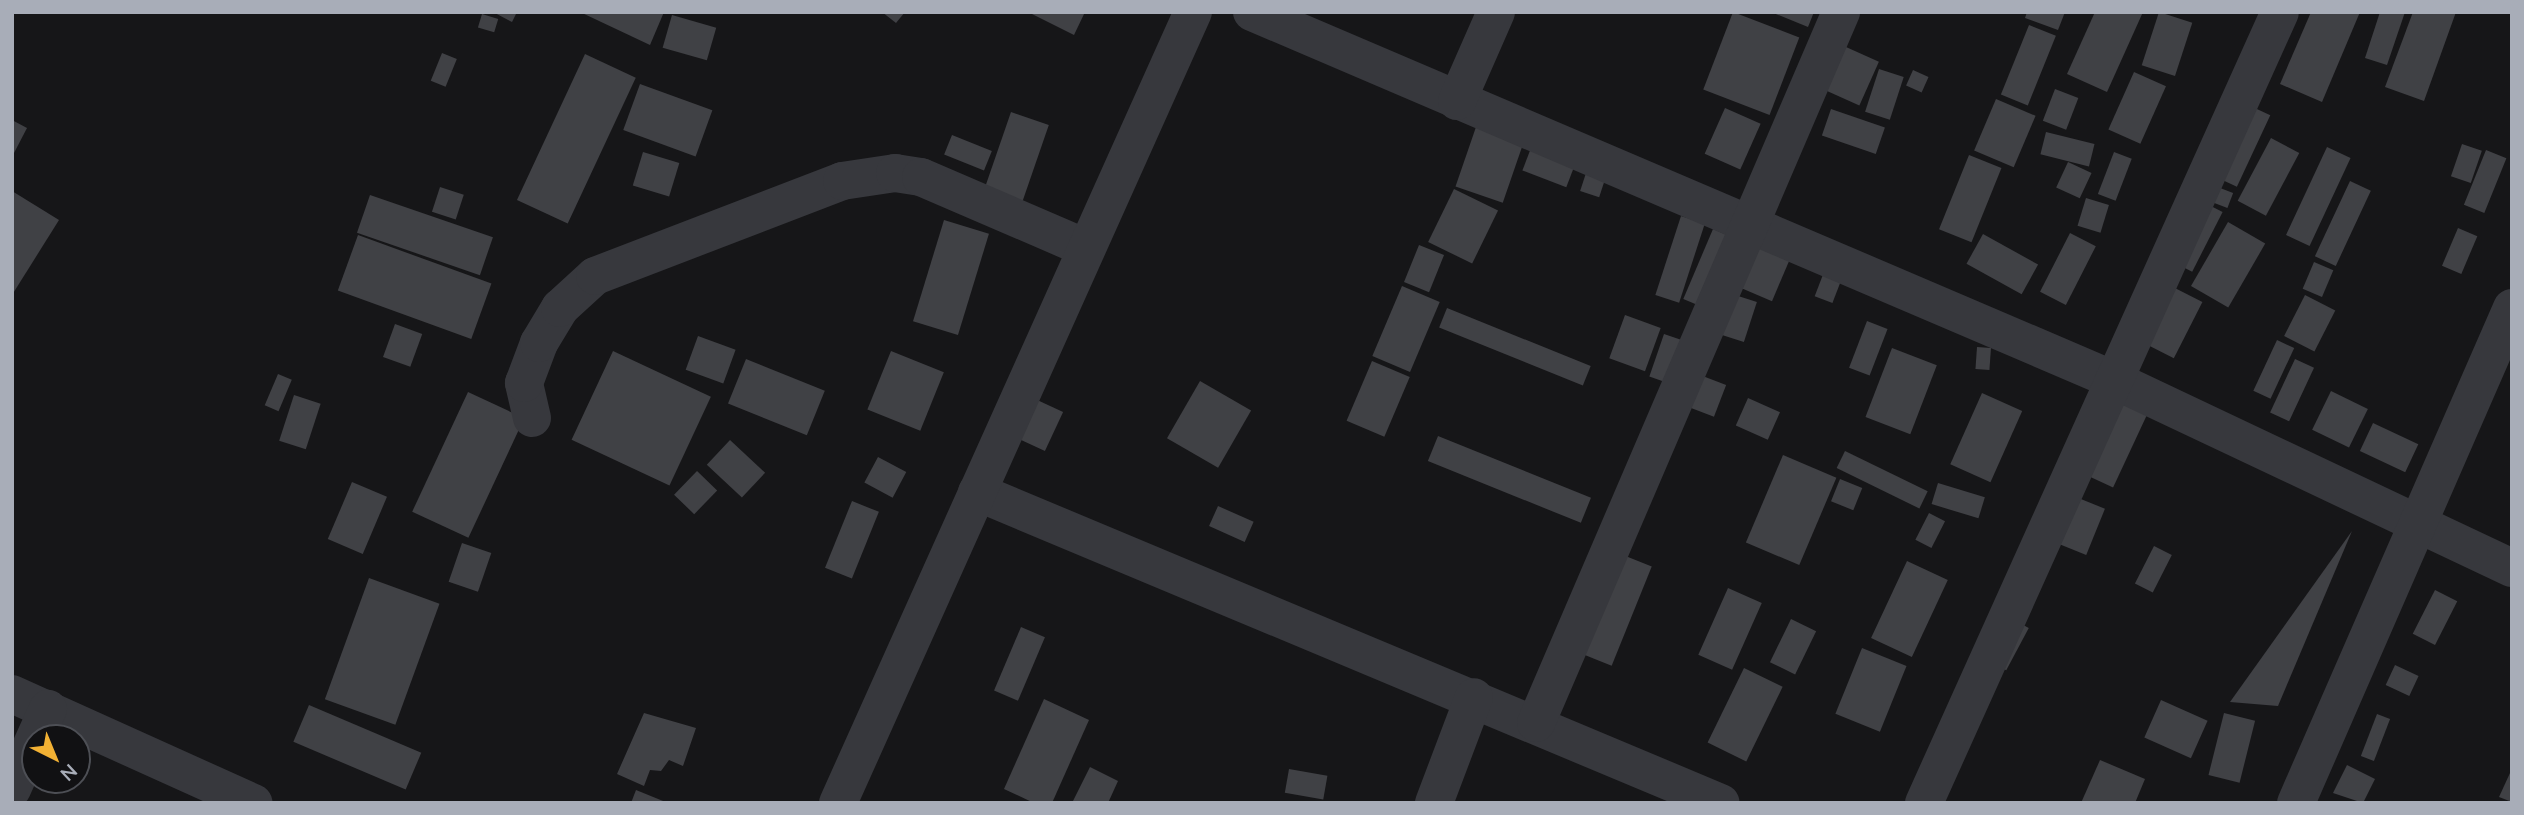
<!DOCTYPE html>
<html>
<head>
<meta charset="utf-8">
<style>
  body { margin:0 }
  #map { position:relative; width:2524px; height:815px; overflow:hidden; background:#161618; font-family:Mulish,sans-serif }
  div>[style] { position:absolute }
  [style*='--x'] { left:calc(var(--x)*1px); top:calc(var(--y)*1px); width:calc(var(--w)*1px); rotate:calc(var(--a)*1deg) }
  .building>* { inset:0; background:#404145; transform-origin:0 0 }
  .minor>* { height:38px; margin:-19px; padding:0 19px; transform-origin:19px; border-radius:19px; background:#37383d }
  span { translate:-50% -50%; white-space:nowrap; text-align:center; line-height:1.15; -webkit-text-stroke:7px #111113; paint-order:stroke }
  .frame { position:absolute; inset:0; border:14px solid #a8adb8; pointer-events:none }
  .north { position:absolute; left:21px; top:724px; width:70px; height:70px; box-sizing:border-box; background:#111113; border:2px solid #4d4f55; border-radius:50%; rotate:137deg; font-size:19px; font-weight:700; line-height:28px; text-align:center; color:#a8adb8 }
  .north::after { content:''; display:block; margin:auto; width:24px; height:32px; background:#f2b134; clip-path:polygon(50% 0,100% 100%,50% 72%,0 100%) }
</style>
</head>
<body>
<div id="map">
  <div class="building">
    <i style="clip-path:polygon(493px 12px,517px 12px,512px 22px)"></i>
    <i style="clip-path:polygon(580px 12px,664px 12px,650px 45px)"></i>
    <i style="clip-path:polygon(882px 12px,905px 12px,896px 23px)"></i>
    <i style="clip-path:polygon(1028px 12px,1085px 12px,1074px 35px)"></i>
    <i style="left:1733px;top:12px;width:71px;height:83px;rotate:21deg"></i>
    <i style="clip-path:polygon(1771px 12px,1814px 12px,1808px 27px)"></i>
    <i style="clip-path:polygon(2027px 12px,2065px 12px,2058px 30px,2025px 18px)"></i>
    <i style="clip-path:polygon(2095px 12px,2143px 12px,2107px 92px,2067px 74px)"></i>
    <i style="left:2159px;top:12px;width:35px;height:56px;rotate:18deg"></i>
    <i style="clip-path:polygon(2311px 12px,2360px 12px,2322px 102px,2280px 84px)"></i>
    <i style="clip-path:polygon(2380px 12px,2405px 12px,2387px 65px,2365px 58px)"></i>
    <i style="clip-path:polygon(2413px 12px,2456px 12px,2424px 101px,2385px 87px)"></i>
    <i style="left:482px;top:14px;width:17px;height:14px;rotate:17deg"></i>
    <i style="left:672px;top:15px;width:46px;height:34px;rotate:16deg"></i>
    <i style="left:2029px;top:25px;width:29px;height:75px;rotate:22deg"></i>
    <i style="left:1846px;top:47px;width:36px;height:48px;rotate:24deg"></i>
    <i style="left:442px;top:53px;width:16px;height:30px;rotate:22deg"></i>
    <i style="left:585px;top:54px;width:56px;height:161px;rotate:25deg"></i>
    <i style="left:1879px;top:69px;width:26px;height:45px;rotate:18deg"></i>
    <i style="left:1913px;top:70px;width:17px;height:17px;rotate:24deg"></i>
    <i style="left:2134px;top:72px;width:35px;height:63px;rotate:24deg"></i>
    <i style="left:640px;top:84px;width:77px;height:49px;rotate:20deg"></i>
    <i style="left:2055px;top:89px;width:25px;height:34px;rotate:21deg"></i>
    <i style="left:1996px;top:99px;width:43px;height:56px;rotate:23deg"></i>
    <i style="left:2244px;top:103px;width:29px;height:79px;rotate:25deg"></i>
    <i style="left:1725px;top:108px;width:39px;height:50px;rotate:24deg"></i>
    <i style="left:1831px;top:109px;width:57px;height:28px;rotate:19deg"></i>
    <i style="left:1011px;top:112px;width:40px;height:90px;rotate:19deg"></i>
    <i style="clip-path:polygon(12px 120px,27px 128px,14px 153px,12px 152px)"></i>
    <i style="left:1476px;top:127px;width:50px;height:63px;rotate:19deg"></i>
    <i style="left:2046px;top:132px;width:50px;height:23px;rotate:14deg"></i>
    <i style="left:952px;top:135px;width:43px;height:21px;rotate:22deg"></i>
    <i style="left:2271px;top:138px;width:32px;height:71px;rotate:28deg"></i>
    <i style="left:2462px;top:144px;width:21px;height:34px;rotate:19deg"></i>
    <i style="left:2327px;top:147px;width:26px;height:97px;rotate:25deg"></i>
    <i style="left:1531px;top:148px;width:47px;height:24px;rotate:21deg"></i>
    <i style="left:2486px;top:150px;width:22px;height:59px;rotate:22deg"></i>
    <i style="left:643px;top:152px;width:38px;height:35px;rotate:17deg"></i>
    <i style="left:2114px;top:152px;width:19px;height:45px;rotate:21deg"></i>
    <i style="left:1969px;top:155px;width:35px;height:80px;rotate:22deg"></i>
    <i style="left:2068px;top:162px;width:26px;height:28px;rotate:25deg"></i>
    <i style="left:1586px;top:173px;width:20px;height:19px;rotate:18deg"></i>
    <i style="left:2350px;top:181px;width:23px;height:83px;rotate:25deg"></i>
    <i style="left:2207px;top:183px;width:28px;height:16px;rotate:21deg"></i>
    <i style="left:440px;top:187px;width:25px;height:26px;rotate:18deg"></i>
    <i style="left:1454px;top:189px;width:49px;height:59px;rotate:26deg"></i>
    <i style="clip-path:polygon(12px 191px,59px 220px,12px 295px)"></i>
    <i style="left:370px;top:195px;width:130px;height:40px;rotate:19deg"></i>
    <i style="left:2086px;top:198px;width:24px;height:29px;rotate:17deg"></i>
    <i style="left:2203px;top:202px;width:22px;height:67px;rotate:27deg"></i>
    <i style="left:1681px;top:216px;width:25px;height:83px;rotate:18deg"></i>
    <i style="left:944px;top:220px;width:47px;height:106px;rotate:17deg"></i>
    <i style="left:2228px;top:222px;width:43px;height:74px;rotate:30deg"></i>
    <i style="left:2458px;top:228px;width:21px;height:41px;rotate:23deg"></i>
    <i style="left:1713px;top:229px;width:26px;height:76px;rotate:23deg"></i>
    <i style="left:2070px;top:233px;width:29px;height:66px;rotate:27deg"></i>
    <i style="left:1983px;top:234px;width:63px;height:34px;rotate:29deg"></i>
    <i style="left:358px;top:235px;width:142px;height:59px;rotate:20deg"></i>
    <i style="left:1419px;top:245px;width:27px;height:40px;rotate:22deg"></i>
    <i style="left:1760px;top:245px;width:33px;height:47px;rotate:23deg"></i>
    <i style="left:2314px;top:262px;width:21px;height:29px;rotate:23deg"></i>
    <i style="left:1824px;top:272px;width:19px;height:26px;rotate:21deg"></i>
    <i style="left:2165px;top:283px;width:42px;height:63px;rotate:27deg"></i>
    <i style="left:1402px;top:286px;width:41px;height:76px;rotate:23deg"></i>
    <i style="left:1735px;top:295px;width:23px;height:42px;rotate:18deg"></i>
    <i style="left:2305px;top:295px;width:34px;height:46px;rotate:27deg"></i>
    <i style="left:1447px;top:308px;width:155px;height:21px;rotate:22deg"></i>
    <i style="left:1625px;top:315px;width:38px;height:46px;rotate:20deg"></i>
    <i style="left:1867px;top:321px;width:22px;height:50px;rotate:21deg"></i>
    <i style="left:395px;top:324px;width:29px;height:35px;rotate:20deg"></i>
    <i style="left:1664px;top:334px;width:21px;height:45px;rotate:19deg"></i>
    <i style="left:698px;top:336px;width:40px;height:36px;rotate:20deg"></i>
    <i style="left:2277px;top:340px;width:19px;height:56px;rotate:25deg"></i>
    <i style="left:1977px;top:347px;width:14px;height:22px;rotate:4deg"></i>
    <i style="left:1892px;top:348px;width:48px;height:74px;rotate:21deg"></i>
    <i style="left:613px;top:351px;width:108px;height:98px;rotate:25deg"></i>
    <i style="left:891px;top:351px;width:57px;height:63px;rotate:22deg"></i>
    <i style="left:746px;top:359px;width:85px;height:48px;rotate:22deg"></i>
    <i style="left:2295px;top:359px;width:21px;height:59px;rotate:25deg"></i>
    <i style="left:1372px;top:361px;width:41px;height:65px;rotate:23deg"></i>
    <i style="left:278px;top:374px;width:15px;height:34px;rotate:23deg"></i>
    <i style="left:1700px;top:375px;width:28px;height:34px;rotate:21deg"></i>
    <i style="left:1200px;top:381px;width:59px;height:66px;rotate:30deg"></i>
    <i style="left:2331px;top:391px;width:41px;height:43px;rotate:26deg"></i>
    <i style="left:468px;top:392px;width:62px;height:132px;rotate:25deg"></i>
    <i style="left:1982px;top:393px;width:44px;height:78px;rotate:24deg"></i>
    <i style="left:294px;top:395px;width:28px;height:48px;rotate:18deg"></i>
    <i style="left:2111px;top:395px;width:41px;height:83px;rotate:25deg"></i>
    <i style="left:1748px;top:398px;width:35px;height:30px;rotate:24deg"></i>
    <i style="left:1035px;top:399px;width:31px;height:43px;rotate:25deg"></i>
    <i style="left:2373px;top:423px;width:50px;height:31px;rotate:25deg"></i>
    <i style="left:1438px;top:436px;width:165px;height:27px;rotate:22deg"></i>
    <i style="left:730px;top:440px;width:48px;height:34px;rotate:43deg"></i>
    <i style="left:1845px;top:451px;width:92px;height:19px;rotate:26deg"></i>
    <i style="left:1783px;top:455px;width:58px;height:95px;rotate:23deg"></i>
    <i style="left:878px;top:457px;width:32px;height:29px;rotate:28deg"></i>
    <i style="left:697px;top:471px;width:28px;height:33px;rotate:44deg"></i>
    <i style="left:1840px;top:479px;width:24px;height:24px;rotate:22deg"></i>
    <i style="left:352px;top:482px;width:38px;height:62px;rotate:23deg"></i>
    <i style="left:1938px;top:483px;width:49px;height:22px;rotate:17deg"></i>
    <i style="left:2066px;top:493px;width:42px;height:50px;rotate:22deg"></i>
    <i style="left:852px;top:501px;width:29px;height:72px;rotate:22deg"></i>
    <i style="left:1218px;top:506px;width:39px;height:22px;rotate:24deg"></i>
    <i style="left:1929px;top:513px;width:18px;height:30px;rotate:27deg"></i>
    <i style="clip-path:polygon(2352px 531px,2278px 706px,2230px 702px)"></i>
    <i style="left:462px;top:543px;width:31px;height:41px;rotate:19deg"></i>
    <i style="left:2154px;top:546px;width:20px;height:42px;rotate:27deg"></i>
    <i style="left:1623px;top:555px;width:31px;height:107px;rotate:22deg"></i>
    <i style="left:1907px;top:561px;width:45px;height:85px;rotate:25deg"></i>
    <i style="left:369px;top:578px;width:75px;height:129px;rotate:20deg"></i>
    <i style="left:1728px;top:588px;width:37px;height:73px;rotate:24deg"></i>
    <i style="left:2435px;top:590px;width:25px;height:49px;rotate:27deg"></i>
    <i style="left:1791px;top:619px;width:28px;height:48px;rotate:26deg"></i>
    <i style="left:2012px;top:619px;width:19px;height:48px;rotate:28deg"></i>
    <i style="left:1021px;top:627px;width:26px;height:69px;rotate:23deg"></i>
    <i style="left:1862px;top:648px;width:48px;height:71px;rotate:22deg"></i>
    <i style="left:2395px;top:665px;width:26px;height:22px;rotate:25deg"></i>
    <i style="left:1744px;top:668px;width:43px;height:83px;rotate:26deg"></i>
    <i style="clip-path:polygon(1044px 699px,1089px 720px,1052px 803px,1034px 803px,1004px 789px)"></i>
    <i style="left:2161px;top:700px;width:51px;height:41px;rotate:24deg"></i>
    <i style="left:309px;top:705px;width:122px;height:40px;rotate:23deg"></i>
    <i style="clip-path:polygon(644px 713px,696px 728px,683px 766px,669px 760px,661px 771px,650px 770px,644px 786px,617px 774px)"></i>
    <i style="left:2224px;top:713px;width:32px;height:64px;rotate:14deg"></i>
    <i style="left:2377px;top:714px;width:14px;height:45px;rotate:21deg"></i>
    <i style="clip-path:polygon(2100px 760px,2145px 779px,2135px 803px,2081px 803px)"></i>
    <i style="clip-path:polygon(2347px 765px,2375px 779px,2363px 803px,2333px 793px)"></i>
    <i style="clip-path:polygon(1090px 767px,1118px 781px,1108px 803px,1072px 803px)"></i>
    <i style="left:1289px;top:769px;width:39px;height:24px;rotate:10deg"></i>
    <i style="clip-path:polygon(2510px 773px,2512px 774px,2512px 802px,2499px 797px)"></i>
    <i style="clip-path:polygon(636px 790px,668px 803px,631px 803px)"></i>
  </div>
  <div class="minor">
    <i style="--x:1252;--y:12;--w:937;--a:23.12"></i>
    <i style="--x:2114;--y:380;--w:440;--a:25.3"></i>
    <i style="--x:1457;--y:101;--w:97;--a:-66.3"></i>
    <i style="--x:532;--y:418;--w:36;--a:-103"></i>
    <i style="--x:524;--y:383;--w:43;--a:-69.4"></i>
    <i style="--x:539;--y:343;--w:41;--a:-59"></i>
    <i style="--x:560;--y:308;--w:47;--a:-42.4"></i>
    <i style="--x:595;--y:276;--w:265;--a:-21"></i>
    <i style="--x:842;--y:181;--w:54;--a:-8.6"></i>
    <i style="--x:895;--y:173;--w:26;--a:9"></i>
    <i style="--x:921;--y:177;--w:180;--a:23.3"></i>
    <i style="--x:977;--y:492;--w:806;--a:22.69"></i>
    <i style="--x:12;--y:694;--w:265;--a:24.3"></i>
    <i style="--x:1536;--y:723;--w:774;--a:-66.78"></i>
    <i style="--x:12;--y:789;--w:88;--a:-65.8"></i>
    <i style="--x:838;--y:803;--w:867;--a:-65.83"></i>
    <i style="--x:1434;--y:803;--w:113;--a:-69.3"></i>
    <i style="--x:1924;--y:803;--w:867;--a:-65.77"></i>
    <i style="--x:2296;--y:803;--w:540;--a:-66.43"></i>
  </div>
  <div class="frame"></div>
  <div class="north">N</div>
</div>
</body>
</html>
